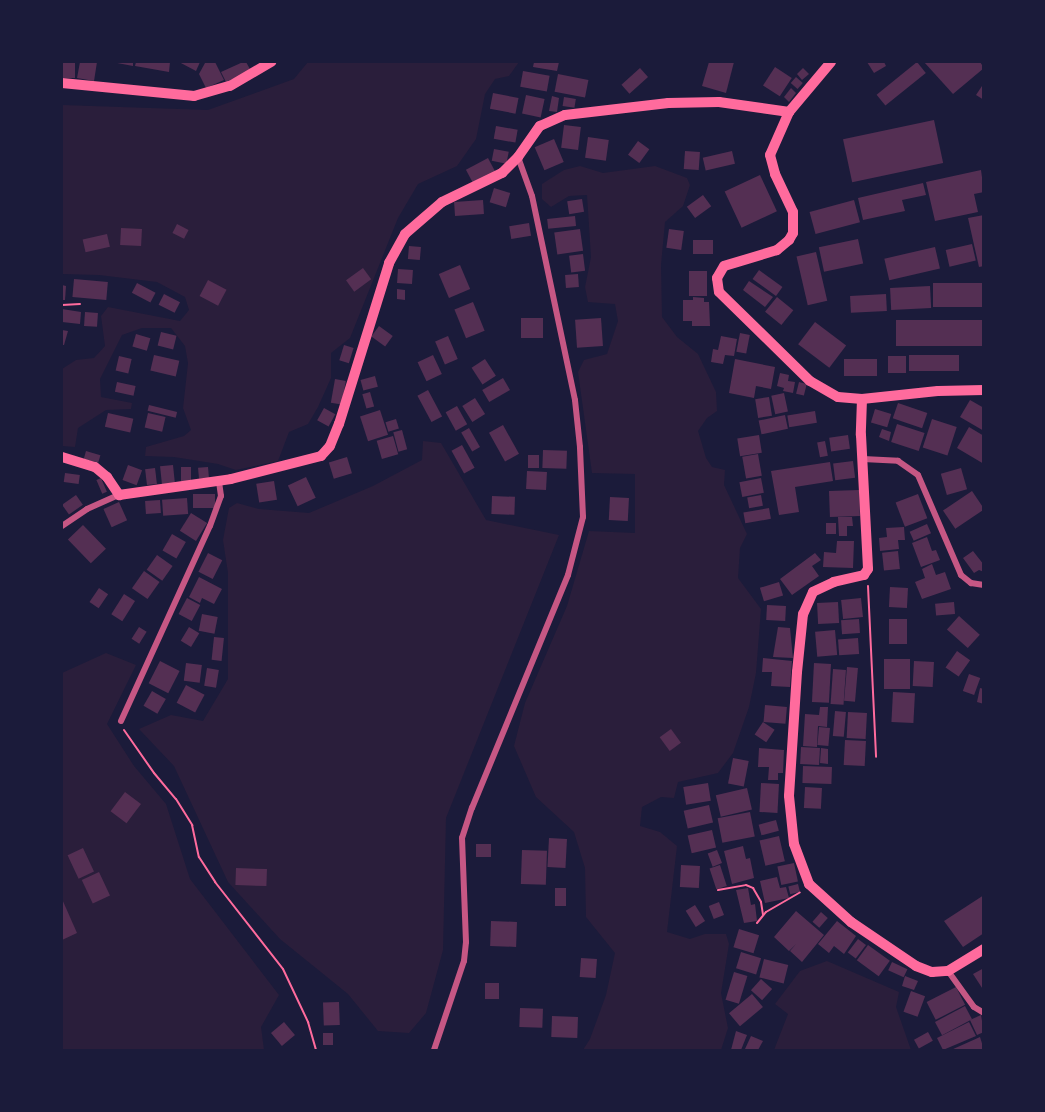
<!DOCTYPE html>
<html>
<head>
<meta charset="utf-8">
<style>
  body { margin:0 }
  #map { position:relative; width:1045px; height:1112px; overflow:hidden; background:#1b1b3a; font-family:Signika,sans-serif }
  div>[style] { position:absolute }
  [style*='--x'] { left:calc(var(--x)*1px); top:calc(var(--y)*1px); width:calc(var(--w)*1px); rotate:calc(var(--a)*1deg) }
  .green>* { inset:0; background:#2a1e3b }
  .building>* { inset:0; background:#542f53; transform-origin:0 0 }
  .path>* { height:2px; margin:-1px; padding:0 1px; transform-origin:1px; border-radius:1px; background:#ff6b9d }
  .minor>* { height:6px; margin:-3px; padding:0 3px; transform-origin:3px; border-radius:3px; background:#c65784 }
  .secondary>* { height:10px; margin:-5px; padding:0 5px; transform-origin:5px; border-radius:5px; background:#ff6b9d }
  span { translate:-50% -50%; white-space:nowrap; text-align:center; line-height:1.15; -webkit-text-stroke:4.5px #1b1b3a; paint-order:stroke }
  .frame { position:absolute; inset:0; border:63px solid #1b1b3a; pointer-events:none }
</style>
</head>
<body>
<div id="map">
  <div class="green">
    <i style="clip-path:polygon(308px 62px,519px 62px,509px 76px,495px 79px,485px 94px,476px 139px,457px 166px,418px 184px,398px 218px,350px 338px,331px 353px,331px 378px,318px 407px,308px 424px,289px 432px,278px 461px,236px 470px,218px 464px,174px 457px,145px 456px,146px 447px,184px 436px,191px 430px,183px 408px,188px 363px,185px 346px,171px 328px,142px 328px,122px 335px,100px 379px,101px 397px,132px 403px,131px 409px,106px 410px,78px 428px,75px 447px,62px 446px,62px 369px,76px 360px,94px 358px,105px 346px,101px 316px,108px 307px,180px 321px,189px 310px,185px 297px,157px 282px,99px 275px,62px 274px,62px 105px,208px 110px,294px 79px)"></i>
    <i style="clip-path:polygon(580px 166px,603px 173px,655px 166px,687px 178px,690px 185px,683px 206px,665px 222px,661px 265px,662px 317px,677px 337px,698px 354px,716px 392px,717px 411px,707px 418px,698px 431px,706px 458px,712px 467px,725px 470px,724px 485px,747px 534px,740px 548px,738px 578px,761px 609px,756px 673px,749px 707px,733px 753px,718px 773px,678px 782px,674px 798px,661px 797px,642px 807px,640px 826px,660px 832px,677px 846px,667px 932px,690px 939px,705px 934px,726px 934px,729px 944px,721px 993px,728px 1028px,721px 1050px,583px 1050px,590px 1039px,606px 995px,615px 953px,586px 917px,585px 868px,574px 832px,536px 797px,514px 746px,525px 703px,567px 606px,589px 531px,635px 533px,635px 474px,592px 473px,578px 372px,584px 360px,607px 354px,618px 321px,615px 304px,588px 302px,585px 287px,591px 257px,587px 195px,569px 196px,551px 207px,542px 199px,542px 184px,564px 170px)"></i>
    <i style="clip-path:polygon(423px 441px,441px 443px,486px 520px,559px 535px,446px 818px,443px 950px,426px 1013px,409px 1033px,378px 1031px,348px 994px,280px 939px,228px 882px,174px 766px,139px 729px,171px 715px,203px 721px,228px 679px,228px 573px,223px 540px,229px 508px,237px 503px,259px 509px,309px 513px,373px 486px,422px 460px)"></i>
    <i style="clip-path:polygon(106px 653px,136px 665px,107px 724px,134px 766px,166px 804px,190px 879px,279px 995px,261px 1027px,264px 1050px,62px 1050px,62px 673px)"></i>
    <i style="clip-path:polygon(827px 961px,899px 992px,896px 1007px,911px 1050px,774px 1050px,788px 1014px,775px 1004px,800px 971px)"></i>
  </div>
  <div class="building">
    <i style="left:62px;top:62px;width:13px;height:16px"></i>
    <i style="clip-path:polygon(80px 62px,97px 62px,94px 81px,77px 78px)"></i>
    <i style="clip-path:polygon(112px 62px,133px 62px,133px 66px)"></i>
    <i style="clip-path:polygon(136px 62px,170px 62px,169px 72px,135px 66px)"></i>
    <i style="clip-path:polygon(179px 62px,200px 62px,196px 71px)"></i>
    <i style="clip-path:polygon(215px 62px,224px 80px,206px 88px,199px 74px,205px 63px)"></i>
    <i style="clip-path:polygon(243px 62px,246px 62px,251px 71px,226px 82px,221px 72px)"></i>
    <i style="clip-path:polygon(534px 62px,559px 62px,557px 71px,533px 67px)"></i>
    <i style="clip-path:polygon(709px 62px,734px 62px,726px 93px,702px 86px)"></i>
    <i style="clip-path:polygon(867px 62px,884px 62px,886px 66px,874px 73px)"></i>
    <i style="left:917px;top:62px;width:14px;height:52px;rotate:51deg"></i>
    <i style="clip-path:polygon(924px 62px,980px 62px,984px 68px,953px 94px)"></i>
    <i style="left:775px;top:67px;width:20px;height:22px;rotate:33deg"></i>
    <i style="left:640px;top:68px;width:12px;height:25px;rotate:48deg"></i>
    <i style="clip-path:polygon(803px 68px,809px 74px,802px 80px,797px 74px)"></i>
    <i style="left:523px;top:71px;width:27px;height:16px;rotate:10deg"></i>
    <i style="left:558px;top:74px;width:31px;height:18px;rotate:11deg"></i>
    <i style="left:796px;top:77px;width:9px;height:8px;rotate:41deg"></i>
    <i style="clip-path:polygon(984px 83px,984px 100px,976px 95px)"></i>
    <i style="clip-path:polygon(791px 88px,796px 93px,789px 102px,784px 97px)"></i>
    <i style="left:493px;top:93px;width:26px;height:16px;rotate:11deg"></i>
    <i style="left:526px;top:95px;width:19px;height:19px;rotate:12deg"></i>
    <i style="clip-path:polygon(552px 96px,559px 98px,557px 112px,549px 111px)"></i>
    <i style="left:564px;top:97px;width:12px;height:9px;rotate:9deg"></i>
    <i style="left:934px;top:120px;width:44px;height:93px;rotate:78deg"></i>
    <i style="left:564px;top:125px;width:17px;height:23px;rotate:7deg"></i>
    <i style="left:496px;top:126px;width:22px;height:13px;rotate:10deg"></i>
    <i style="left:588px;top:137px;width:21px;height:21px;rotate:8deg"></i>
    <i style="left:554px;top:139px;width:25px;height:21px;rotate:67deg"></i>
    <i style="left:638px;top:141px;width:14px;height:17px;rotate:36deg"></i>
    <i style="left:494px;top:149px;width:15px;height:12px;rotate:11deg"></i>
    <i style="left:685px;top:151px;width:15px;height:18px;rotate:4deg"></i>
    <i style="left:732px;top:151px;width:13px;height:30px;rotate:77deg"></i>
    <i style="left:488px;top:158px;width:15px;height:25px;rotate:62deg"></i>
    <i style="clip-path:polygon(981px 170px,984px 192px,974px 194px,978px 212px,935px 221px,926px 182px)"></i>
    <i style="left:760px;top:175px;width:40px;height:39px;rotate:65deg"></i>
    <i style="clip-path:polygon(923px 183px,926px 195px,902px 200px,905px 211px,863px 220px,858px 198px)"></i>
    <i style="left:494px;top:188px;width:17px;height:15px;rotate:17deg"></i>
    <i style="left:703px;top:195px;width:14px;height:20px;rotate:54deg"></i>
    <i style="left:582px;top:199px;width:13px;height:15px;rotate:81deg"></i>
    <i style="left:483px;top:200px;width:14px;height:29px;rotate:86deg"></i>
    <i style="left:854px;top:200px;width:23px;height:46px;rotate:75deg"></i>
    <i style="clip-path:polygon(984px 215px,984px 266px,979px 267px,968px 218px)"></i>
    <i style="left:575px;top:216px;width:10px;height:28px;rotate:84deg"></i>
    <i style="left:529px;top:223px;width:13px;height:20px;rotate:81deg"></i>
    <i style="left:177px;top:224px;width:13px;height:10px;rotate:27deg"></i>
    <i style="left:121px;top:228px;width:21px;height:17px;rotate:3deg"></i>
    <i style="left:580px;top:229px;width:22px;height:26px;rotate:82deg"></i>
    <i style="left:669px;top:229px;width:15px;height:19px;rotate:8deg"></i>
    <i style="left:107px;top:234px;width:13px;height:25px;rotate:77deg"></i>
    <i style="left:858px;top:239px;width:25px;height:40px;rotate:78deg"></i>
    <i style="left:693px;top:240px;width:20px;height:14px"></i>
    <i style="left:972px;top:244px;width:17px;height:27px;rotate:77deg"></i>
    <i style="left:409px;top:246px;width:12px;height:13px;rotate:5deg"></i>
    <i style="left:935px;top:247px;width:22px;height:52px;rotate:77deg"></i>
    <i style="left:816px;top:252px;width:50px;height:20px;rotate:77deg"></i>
    <i style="left:583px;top:254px;width:17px;height:14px;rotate:83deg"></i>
    <i style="left:460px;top:265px;width:26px;height:23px;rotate:67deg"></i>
    <i style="left:363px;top:268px;width:14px;height:21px;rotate:54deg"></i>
    <i style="left:398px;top:269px;width:15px;height:14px;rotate:4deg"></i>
    <i style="left:759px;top:270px;width:29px;height:11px;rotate:36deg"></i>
    <i style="left:689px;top:271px;width:18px;height:25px"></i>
    <i style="left:578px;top:274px;width:13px;height:13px;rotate:86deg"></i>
    <i style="left:74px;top:279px;width:34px;height:18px;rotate:5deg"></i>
    <i style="left:208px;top:280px;width:21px;height:18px;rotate:28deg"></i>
    <i style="clip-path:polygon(749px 281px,773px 297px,765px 307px,743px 290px)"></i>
    <i style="left:137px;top:283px;width:21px;height:11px;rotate:28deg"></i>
    <i style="left:984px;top:283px;width:24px;height:51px;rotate:90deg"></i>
    <i style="clip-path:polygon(62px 285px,66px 286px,65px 300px,62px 300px)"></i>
    <i style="left:930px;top:286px;width:22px;height:40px;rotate:87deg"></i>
    <i style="clip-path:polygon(397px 289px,405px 290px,405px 300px,397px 299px)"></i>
    <i style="left:164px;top:294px;width:18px;height:12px;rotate:27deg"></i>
    <i style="left:886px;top:294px;width:17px;height:36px;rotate:87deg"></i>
    <i style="clip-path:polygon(693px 297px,704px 298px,704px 302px,709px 302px,710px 326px,692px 326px,692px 321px,683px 321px,683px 300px,693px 300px)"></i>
    <i style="left:777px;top:297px;width:21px;height:19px;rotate:39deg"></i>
    <i style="left:473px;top:302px;width:31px;height:20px;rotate:68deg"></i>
    <i style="clip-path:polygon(62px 309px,81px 312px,80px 324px,62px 322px)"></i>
    <i style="left:85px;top:312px;width:13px;height:14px;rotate:4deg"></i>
    <i style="left:521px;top:318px;width:22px;height:20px"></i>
    <i style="left:601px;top:318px;width:28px;height:26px;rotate:86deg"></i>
    <i style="left:984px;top:320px;width:26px;height:88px;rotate:90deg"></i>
    <i style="left:815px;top:322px;width:39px;height:28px;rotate:37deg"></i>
    <i style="left:379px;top:326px;width:17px;height:13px;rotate:36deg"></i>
    <i style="clip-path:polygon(62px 330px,68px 331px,64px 345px,62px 345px)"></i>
    <i style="left:161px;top:332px;width:16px;height:14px;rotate:14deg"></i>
    <i style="left:740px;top:333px;width:10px;height:19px;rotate:11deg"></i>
    <i style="left:136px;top:334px;width:15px;height:13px;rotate:16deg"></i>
    <i style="left:448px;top:336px;width:25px;height:14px;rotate:67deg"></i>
    <i style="clip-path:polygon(721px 336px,737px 339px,734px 356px,725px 355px,723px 364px,711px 362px,713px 349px,718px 350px)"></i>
    <i style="left:344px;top:345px;width:10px;height:16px;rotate:17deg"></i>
    <i style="left:154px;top:355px;width:26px;height:16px;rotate:13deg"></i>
    <i style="left:433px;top:355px;width:21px;height:17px;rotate:65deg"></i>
    <i style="left:959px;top:355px;width:16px;height:50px;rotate:90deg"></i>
    <i style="left:119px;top:356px;width:13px;height:15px;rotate:13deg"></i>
    <i style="left:888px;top:356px;width:18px;height:17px"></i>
    <i style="left:485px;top:359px;width:20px;height:16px;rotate:57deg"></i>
    <i style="clip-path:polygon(735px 359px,775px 367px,771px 389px,756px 386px,754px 398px,729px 393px)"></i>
    <i style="left:844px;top:359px;width:33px;height:17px"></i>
    <i style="clip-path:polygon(780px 373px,789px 375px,788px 381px,795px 382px,793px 393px,783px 391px,784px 388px,777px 386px)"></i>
    <i style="left:375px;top:376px;width:11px;height:15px;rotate:75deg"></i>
    <i style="left:503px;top:378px;width:14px;height:24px;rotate:60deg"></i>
    <i style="left:335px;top:379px;width:11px;height:24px;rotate:10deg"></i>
    <i style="left:117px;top:382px;width:19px;height:10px;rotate:12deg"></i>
    <i style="left:799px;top:382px;width:8px;height:12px;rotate:14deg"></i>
    <i style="left:428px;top:390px;width:30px;height:12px;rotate:62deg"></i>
    <i style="left:370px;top:392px;width:15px;height:8px;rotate:74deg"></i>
    <i style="left:784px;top:393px;width:19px;height:13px;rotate:78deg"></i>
    <i style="left:769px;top:397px;width:19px;height:14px;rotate:81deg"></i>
    <i style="left:475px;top:398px;width:19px;height:15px;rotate:58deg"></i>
    <i style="clip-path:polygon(970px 400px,984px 408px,984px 431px,960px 417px)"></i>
    <i style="left:898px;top:403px;width:31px;height:16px;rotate:19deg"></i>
    <i style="left:149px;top:405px;width:29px;height:6px;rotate:14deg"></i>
    <i style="left:457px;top:406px;width:21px;height:13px;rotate:61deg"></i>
    <i style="left:324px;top:408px;width:13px;height:14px;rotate:29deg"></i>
    <i style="left:875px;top:409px;width:17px;height:14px;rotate:17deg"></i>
    <i style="left:380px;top:410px;width:26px;height:21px;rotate:72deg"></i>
    <i style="left:815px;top:411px;width:12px;height:28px;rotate:81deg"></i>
    <i style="left:108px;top:413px;width:26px;height:14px;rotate:13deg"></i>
    <i style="left:148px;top:413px;width:18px;height:15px;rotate:13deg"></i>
    <i style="left:785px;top:415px;width:14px;height:27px;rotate:78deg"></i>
    <i style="left:396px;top:419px;width:10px;height:11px;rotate:73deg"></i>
    <i style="left:932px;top:419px;width:26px;height:30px;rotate:18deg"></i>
    <i style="left:897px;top:424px;width:29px;height:19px;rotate:18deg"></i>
    <i style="left:503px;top:425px;width:33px;height:16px;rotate:61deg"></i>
    <i style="clip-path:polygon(969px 427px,984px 436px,984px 464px,957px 448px)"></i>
    <i style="left:469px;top:428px;width:22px;height:9px;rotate:60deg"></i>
    <i style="clip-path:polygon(882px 429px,891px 432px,889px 441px,879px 437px)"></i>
    <i style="left:402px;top:430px;width:20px;height:9px;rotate:75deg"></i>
    <i style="left:759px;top:435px;width:18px;height:22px;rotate:81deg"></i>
    <i style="left:848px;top:435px;width:14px;height:19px;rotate:82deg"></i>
    <i style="left:393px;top:436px;width:19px;height:17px;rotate:74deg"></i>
    <i style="left:825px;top:441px;width:15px;height:8px;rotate:79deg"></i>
    <i style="left:462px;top:445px;width:26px;height:12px;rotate:61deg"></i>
    <i style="left:543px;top:450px;width:24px;height:18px;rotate:2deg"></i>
    <i style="left:86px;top:451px;width:15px;height:8px;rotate:16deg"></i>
    <i style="left:758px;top:454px;width:22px;height:16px;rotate:80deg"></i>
    <i style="left:528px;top:455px;width:11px;height:13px"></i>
    <i style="left:347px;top:457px;width:17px;height:19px;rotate:73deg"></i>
    <i style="left:853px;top:461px;width:17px;height:20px;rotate:83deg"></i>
    <i style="clip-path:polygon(830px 462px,833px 481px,795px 487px,799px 512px,779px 515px,771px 471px)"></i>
    <i style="left:128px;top:465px;width:15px;height:16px;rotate:20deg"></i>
    <i style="left:173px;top:465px;width:18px;height:13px;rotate:84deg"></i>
    <i style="left:181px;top:467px;width:10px;height:14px"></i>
    <i style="left:208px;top:467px;width:11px;height:10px;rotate:85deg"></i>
    <i style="left:155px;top:468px;width:16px;height:10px;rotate:83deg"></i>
    <i style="left:961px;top:468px;width:22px;height:21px;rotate:74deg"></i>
    <i style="left:527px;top:471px;width:20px;height:18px;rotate:3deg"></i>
    <i style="left:65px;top:473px;width:15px;height:9px;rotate:8deg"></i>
    <i style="left:306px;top:477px;width:23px;height:20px;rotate:65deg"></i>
    <i style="left:101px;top:478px;width:15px;height:5px;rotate:67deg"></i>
    <i style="left:761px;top:478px;width:15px;height:22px;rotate:79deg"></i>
    <i style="left:274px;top:481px;width:19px;height:18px;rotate:81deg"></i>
    <i style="left:859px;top:490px;width:26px;height:30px;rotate:88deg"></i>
    <i style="left:972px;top:491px;width:22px;height:35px;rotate:56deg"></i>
    <i style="left:215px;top:494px;width:14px;height:22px;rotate:90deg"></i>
    <i style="left:918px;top:494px;width:26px;height:24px;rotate:69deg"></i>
    <i style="left:76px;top:495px;width:12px;height:17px;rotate:55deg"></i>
    <i style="left:761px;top:495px;width:11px;height:14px;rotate:80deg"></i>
    <i style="left:492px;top:496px;width:23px;height:18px;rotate:2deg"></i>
    <i style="left:610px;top:497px;width:19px;height:23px;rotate:3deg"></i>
    <i style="left:187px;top:498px;width:16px;height:25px;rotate:86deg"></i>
    <i style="left:160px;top:500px;width:13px;height:15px;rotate:86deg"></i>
    <i style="left:119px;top:502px;width:20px;height:17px;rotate:66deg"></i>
    <i style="left:769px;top:508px;width:11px;height:26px;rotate:80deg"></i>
    <i style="left:191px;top:513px;width:19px;height:21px;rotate:32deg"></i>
    <i style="clip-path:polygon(838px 517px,852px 517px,853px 526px,847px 526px,847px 536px,839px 536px)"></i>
    <i style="left:826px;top:523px;width:10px;height:11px"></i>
    <i style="left:927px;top:524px;width:10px;height:19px;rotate:66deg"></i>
    <i style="left:83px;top:525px;width:33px;height:21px;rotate:46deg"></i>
    <i style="clip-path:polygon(904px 527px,905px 540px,898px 540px,899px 549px,880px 551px,879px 538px,887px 537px,886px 528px)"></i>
    <i style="left:172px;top:534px;width:16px;height:19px;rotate:30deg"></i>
    <i style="clip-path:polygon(927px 537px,932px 551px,936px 550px,940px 560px,921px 567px,912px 543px)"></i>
    <i style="clip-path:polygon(837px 541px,854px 541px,853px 568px,823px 567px,824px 552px,836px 553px)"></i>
    <i style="left:898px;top:551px;width:18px;height:16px;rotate:84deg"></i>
    <i style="clip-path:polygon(973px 551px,984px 565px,984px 572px,979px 570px,974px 573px,963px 558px)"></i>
    <i style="left:208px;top:553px;width:16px;height:21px;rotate:27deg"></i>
    <i style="clip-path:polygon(815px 553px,821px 560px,812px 566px,819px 576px,792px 595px,780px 579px)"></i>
    <i style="left:157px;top:555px;width:19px;height:18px;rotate:35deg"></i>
    <i style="clip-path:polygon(932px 564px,936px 575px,945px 572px,951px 589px,922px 599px,915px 582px,925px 578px,922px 569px)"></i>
    <i style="left:144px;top:571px;width:19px;height:21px;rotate:35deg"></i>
    <i style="clip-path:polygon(199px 577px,222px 589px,214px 604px,202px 598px,200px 603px,189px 597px)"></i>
    <i style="left:779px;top:582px;width:14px;height:20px;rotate:73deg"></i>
    <i style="left:890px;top:587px;width:18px;height:20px;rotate:3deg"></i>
    <i style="left:99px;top:588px;width:11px;height:17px;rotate:34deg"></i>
    <i style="left:124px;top:594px;width:13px;height:24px;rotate:32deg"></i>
    <i style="left:187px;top:598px;width:15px;height:18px;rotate:28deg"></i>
    <i style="left:861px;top:598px;width:19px;height:20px;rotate:84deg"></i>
    <i style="left:838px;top:602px;width:21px;height:21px;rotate:87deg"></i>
    <i style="left:954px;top:602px;width:12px;height:19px;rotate:85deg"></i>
    <i style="left:767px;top:605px;width:19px;height:15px;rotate:3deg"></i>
    <i style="left:202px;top:614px;width:16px;height:17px;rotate:11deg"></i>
    <i style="left:959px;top:616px;width:28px;height:18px;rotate:42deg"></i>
    <i style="left:859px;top:619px;width:14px;height:18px;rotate:86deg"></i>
    <i style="left:889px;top:619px;width:18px;height:25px"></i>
    <i style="left:139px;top:627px;width:9px;height:14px;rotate:32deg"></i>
    <i style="left:189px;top:627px;width:12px;height:16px;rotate:31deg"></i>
    <i style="clip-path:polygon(778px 627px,790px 628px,793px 658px,773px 657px)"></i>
    <i style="left:835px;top:630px;width:25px;height:20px;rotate:85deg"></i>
    <i style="left:214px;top:637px;width:10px;height:23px;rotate:6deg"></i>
    <i style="left:858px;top:638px;width:16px;height:20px;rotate:86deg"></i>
    <i style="left:957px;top:651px;width:16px;height:20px;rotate:35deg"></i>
    <i style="clip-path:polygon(763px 658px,792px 661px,790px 687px,771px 686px,772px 672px,762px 672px)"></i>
    <i style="left:884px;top:659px;width:26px;height:30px"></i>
    <i style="left:160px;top:661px;width:22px;height:25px;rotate:27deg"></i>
    <i style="left:914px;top:661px;width:20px;height:25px;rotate:3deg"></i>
    <i style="left:186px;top:663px;width:16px;height:18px;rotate:7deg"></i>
    <i style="left:814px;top:663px;width:17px;height:39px;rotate:3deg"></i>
    <i style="left:847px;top:667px;width:11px;height:34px;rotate:5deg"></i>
    <i style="left:207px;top:668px;width:12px;height:18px;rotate:9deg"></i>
    <i style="left:833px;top:669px;width:13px;height:35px;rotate:4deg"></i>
    <i style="left:969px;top:674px;width:12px;height:18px;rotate:20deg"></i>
    <i style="left:186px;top:685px;width:21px;height:20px;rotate:28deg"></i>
    <i style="clip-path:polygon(980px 688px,984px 689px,984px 704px,977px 702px)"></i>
    <i style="left:152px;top:691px;width:16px;height:17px;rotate:30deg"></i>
    <i style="left:893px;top:692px;width:22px;height:30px;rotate:3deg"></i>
    <i style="left:765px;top:705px;width:22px;height:17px;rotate:5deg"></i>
    <i style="clip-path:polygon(820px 707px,828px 707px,827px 727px,818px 726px,817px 747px,803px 746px,805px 714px,819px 715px)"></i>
    <i style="left:835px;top:711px;width:11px;height:25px;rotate:5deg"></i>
    <i style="left:848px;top:712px;width:19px;height:26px;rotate:3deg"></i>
    <i style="left:763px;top:722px;width:14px;height:15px;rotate:34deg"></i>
    <i style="left:819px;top:727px;width:11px;height:18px;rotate:5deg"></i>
    <i style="left:671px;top:729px;width:17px;height:14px;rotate:54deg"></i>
    <i style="left:845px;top:740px;width:21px;height:25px;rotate:3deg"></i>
    <i style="left:801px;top:747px;width:19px;height:17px;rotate:3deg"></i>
    <i style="clip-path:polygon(759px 748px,784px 750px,783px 773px,778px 773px,778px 780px,768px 780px,769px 767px,758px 767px)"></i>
    <i style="clip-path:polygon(821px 748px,828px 749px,828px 764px,820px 763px)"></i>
    <i style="left:733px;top:758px;width:16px;height:26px;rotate:11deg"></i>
    <i style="left:803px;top:766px;width:29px;height:17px;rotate:2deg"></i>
    <i style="left:708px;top:783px;width:18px;height:25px;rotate:81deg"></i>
    <i style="left:761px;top:783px;width:18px;height:29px;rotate:3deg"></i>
    <i style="left:805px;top:787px;width:17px;height:21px;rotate:3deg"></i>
    <i style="left:747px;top:788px;width:22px;height:32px;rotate:77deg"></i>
    <i style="left:125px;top:792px;width:20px;height:24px;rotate:37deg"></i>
    <i style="left:709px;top:805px;width:18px;height:26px;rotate:77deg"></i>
    <i style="left:750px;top:812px;width:25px;height:33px;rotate:79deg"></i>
    <i style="left:776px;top:820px;width:11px;height:18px;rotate:75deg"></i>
    <i style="left:712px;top:830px;width:18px;height:25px;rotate:77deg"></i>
    <i style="left:779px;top:836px;width:26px;height:20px;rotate:77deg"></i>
    <i style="left:549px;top:838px;width:18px;height:29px;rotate:3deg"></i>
    <i style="left:476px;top:844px;width:15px;height:13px"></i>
    <i style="clip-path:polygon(743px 846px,746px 859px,750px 858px,754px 878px,732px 884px,724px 851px)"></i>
    <i style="left:83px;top:848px;width:26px;height:17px;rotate:65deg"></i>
    <i style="left:522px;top:850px;width:25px;height:34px;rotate:2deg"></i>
    <i style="left:717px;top:850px;width:14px;height:10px;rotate:69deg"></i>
    <i style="left:794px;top:863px;width:19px;height:17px;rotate:78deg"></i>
    <i style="left:681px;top:865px;width:19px;height:22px;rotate:3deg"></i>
    <i style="left:720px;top:865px;width:22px;height:11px;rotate:72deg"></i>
    <i style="left:236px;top:868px;width:31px;height:17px;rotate:2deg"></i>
    <i style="left:99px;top:872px;width:26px;height:19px;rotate:65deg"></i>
    <i style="clip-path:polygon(777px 877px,780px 888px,786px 887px,789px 898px,765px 903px,760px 881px)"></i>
    <i style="left:798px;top:884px;width:8px;height:10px;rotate:76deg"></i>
    <i style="left:555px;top:888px;width:11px;height:18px"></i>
    <i style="clip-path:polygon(748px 888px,751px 905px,755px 904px,757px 921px,744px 923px,736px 890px)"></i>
    <i style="clip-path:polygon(984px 895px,984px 933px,963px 947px,944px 921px)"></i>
    <i style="clip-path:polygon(62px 899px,77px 933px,62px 940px)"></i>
    <i style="left:719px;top:902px;width:14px;height:11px;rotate:69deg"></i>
    <i style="left:695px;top:905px;width:19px;height:11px;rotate:58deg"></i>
    <i style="clip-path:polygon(796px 911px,824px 935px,802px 962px,790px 951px,796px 944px,789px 951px,774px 937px)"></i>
    <i style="left:821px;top:912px;width:9px;height:13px;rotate:41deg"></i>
    <i style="left:491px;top:921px;width:26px;height:25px;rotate:2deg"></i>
    <i style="clip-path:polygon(837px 921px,856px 936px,844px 954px,834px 946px,829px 953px,818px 944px)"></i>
    <i style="left:739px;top:929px;width:21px;height:19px;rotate:17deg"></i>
    <i style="left:858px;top:939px;width:10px;height:17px;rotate:37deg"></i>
    <i style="left:868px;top:945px;width:27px;height:19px;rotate:36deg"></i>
    <i style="left:741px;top:952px;width:21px;height:17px;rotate:17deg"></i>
    <i style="left:581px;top:958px;width:16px;height:19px;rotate:4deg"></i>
    <i style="left:764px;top:959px;width:25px;height:19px;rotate:14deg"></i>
    <i style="left:892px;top:962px;width:17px;height:9px;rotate:25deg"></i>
    <i style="clip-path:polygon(984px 968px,984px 991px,973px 974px)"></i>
    <i style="left:734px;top:972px;width:14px;height:29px;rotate:17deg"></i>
    <i style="clip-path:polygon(905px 976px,918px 981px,914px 990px,902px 986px)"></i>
    <i style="left:761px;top:979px;width:15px;height:15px;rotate:42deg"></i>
    <i style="left:485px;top:983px;width:14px;height:16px"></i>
    <i style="left:956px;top:987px;width:20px;height:33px;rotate:63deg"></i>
    <i style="left:911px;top:991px;width:15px;height:22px;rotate:20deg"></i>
    <i style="left:752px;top:994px;width:17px;height:30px;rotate:50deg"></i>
    <i style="left:339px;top:1002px;width:23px;height:16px;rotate:88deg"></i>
    <i style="left:965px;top:1006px;width:15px;height:34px;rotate:62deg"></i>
    <i style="left:520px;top:1008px;width:23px;height:19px;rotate:2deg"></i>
    <i style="clip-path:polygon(981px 1015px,984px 1032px,977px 1035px,970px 1020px)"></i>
    <i style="left:552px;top:1016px;width:26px;height:21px;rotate:2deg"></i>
    <i style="left:284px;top:1022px;width:17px;height:17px;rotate:50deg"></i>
    <i style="clip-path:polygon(969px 1022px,976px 1036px,943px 1050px,937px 1038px)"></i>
    <i style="clip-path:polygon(736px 1031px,747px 1035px,741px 1050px,731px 1050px)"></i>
    <i style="left:928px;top:1032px;width:10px;height:16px;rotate:61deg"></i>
    <i style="left:323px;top:1033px;width:10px;height:12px"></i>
    <i style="clip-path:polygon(751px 1036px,763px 1041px,758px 1050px,745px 1049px)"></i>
    <i style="clip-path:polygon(980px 1037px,984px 1050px,951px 1050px)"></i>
  </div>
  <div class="path">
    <i style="--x:62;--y:305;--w:18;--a:-3"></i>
    <i style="--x:868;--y:586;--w:171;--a:87.3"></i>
    <i style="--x:124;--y:730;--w:52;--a:55.1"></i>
    <i style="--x:154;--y:773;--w:34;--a:50"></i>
    <i style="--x:176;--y:799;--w:31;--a:58"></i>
    <i style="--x:192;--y:825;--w:33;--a:78"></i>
    <i style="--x:199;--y:857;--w:30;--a:57"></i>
    <i style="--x:215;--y:882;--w:110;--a:52"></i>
    <i style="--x:283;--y:969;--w:59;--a:64.7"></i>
    <i style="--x:308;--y:1022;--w:29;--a:74"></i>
    <i style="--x:718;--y:890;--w:28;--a:-10"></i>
    <i style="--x:746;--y:885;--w:8;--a:23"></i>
    <i style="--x:753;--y:888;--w:16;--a:60"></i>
    <i style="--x:761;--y:902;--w:13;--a:81"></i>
    <i style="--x:757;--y:923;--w:14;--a:-51"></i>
    <i style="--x:766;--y:912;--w:39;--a:-30"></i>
  </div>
  <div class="minor">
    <i style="--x:863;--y:459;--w:35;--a:3"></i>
    <i style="--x:898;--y:461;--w:24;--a:35"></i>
    <i style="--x:918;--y:475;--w:109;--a:66.7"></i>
    <i style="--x:961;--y:575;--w:13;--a:39"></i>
    <i style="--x:971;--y:583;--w:13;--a:9"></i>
    <i style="--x:62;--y:526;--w:30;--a:-34"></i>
    <i style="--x:87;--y:509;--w:35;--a:-24"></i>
    <i style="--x:121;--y:721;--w:214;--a:-65.5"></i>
    <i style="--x:210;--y:526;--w:32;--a:-70"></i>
    <i style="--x:221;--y:496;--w:15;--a:-98"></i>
    <i style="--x:948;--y:971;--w:44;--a:54.2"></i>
    <i style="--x:974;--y:1007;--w:12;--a:31"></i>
    <i style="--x:434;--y:1050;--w:94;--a:-71.4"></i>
    <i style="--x:464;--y:961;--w:19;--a:-84"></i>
    <i style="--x:466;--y:942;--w:104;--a:-92.2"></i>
    <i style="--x:462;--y:838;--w:32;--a:-72"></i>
    <i style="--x:472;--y:808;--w:252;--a:-67.6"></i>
    <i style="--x:568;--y:575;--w:60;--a:-75.5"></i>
    <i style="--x:583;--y:517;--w:70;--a:-92.5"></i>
    <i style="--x:580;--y:447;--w:47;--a:-96.1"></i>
    <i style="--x:575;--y:400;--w:208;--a:-101.9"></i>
    <i style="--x:532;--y:196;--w:41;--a:-109.7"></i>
  </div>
  <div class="secondary">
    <i style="--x:831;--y:62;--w:65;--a:130"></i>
    <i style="--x:789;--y:112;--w:47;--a:113.8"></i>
    <i style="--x:770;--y:155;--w:20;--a:75"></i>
    <i style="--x:775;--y:174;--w:42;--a:64.7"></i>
    <i style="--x:793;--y:212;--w:21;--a:90"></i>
    <i style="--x:793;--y:233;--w:8;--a:120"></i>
    <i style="--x:789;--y:240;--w:16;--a:140"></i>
    <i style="--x:777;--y:250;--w:55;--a:163.2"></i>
    <i style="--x:724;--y:266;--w:14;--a:120"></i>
    <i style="--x:717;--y:278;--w:14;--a:82"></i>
    <i style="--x:719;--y:292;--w:127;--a:44.4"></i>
    <i style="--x:810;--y:381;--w:32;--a:30"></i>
    <i style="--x:838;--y:397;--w:24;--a:5"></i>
    <i style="--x:862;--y:399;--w:76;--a:-6"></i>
    <i style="--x:938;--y:391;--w:46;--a:-1.2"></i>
    <i style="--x:62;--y:83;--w:133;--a:5.6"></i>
    <i style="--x:194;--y:96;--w:37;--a:-16"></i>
    <i style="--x:230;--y:86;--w:48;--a:-30.3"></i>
    <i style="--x:862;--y:399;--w:36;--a:92"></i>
    <i style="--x:861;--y:435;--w:134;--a:87"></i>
    <i style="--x:868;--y:569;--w:7;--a:124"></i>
    <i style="--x:864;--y:575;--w:31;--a:167"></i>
    <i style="--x:834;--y:582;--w:23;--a:155"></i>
    <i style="--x:813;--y:592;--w:24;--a:114"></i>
    <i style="--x:803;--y:614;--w:58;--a:95.9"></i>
    <i style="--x:797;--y:672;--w:124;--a:93.7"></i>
    <i style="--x:789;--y:796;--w:48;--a:84.1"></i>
    <i style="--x:794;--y:844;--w:43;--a:69.4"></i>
    <i style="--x:809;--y:884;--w:57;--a:42.1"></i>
    <i style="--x:851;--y:922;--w:78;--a:34.1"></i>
    <i style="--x:916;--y:966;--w:17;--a:21"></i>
    <i style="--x:932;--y:972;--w:16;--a:-4"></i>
    <i style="--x:948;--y:971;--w:42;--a:-31.4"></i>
    <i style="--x:62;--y:457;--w:34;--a:17"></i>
    <i style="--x:95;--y:467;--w:16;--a:40"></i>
    <i style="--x:107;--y:477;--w:22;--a:56"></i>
    <i style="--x:119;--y:495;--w:113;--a:-8.1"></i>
    <i style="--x:231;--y:479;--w:93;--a:-14.3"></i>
    <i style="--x:321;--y:456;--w:13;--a:-48"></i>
    <i style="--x:330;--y:446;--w:24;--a:-68"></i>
    <i style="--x:339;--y:424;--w:169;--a:-72.7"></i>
    <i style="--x:389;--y:263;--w:33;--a:-61"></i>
    <i style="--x:405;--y:234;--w:49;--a:-40.9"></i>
    <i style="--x:442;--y:202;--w:67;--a:-25.8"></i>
    <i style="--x:502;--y:173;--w:23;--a:-45"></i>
    <i style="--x:518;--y:157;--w:38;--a:-55"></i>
    <i style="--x:540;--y:126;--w:27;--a:-24"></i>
    <i style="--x:565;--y:115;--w:104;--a:-6.6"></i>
    <i style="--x:668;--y:103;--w:51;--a:-1.1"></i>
    <i style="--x:719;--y:102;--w:71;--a:8.1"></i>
  </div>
  <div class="frame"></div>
</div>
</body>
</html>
